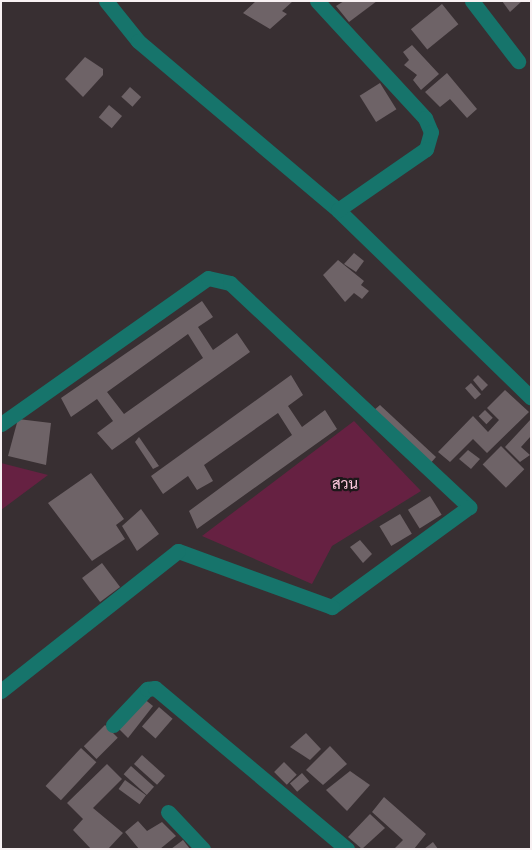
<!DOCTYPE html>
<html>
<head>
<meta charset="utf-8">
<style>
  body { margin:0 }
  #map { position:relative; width:532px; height:850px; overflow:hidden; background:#382f32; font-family:"Space Grotesk",Sarabun,sans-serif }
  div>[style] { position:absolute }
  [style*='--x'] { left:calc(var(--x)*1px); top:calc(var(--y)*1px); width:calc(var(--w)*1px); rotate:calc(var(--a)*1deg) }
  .green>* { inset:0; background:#662142 }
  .building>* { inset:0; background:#6e6367; transform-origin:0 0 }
  .minor>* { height:15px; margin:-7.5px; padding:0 7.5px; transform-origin:7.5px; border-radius:7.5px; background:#16746b }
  span { translate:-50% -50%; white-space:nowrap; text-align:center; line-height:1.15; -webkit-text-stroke:4.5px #1d181a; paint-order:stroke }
  .park-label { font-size:15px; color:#fdcadd }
  .frame { position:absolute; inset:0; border:2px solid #f8f1f3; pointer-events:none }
</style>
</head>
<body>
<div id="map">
  <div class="green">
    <i style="clip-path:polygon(354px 421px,421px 491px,332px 546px,312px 584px,202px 536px)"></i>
    <i style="clip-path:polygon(1px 463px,48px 475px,1px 510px)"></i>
  </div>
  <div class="building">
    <i style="clip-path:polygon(256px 1px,293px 1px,282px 11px,287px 14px,270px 29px,243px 13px)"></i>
    <i style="clip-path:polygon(344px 1px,377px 1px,349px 22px,336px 6px)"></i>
    <i style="clip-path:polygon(502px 1px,522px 1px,510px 12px)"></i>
    <i style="left:442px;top:4px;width:26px;height:40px;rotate:51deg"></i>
    <i style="clip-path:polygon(412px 45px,439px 74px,421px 90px,413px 80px,417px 75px,404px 65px,409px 60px,403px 52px)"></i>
    <i style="clip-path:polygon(85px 57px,103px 69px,103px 75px,83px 97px,65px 79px)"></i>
    <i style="clip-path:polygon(447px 73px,477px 109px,467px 118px,450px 99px,440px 107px,425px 92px)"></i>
    <i style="left:380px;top:83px;width:31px;height:24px;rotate:58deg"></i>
    <i style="left:130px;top:87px;width:15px;height:13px;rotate:42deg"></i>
    <i style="left:109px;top:105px;width:17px;height:16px;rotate:40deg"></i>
    <i style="clip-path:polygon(354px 253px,364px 261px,356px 272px,344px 264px)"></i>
    <i style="clip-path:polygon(338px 260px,364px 281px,361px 285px,369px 291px,362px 299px,354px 293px,345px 302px,323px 275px)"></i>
    <i style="clip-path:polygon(evenodd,202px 301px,213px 317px,198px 327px,213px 350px,237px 333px,250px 352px,112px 450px,97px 433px,113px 421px,97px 399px,71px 417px,61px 398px,202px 301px,188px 334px,203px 358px,124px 414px,107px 392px,188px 334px)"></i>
    <i style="clip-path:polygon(291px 375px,303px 395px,288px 406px,302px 427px,325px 410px,337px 429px,197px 529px,189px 511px,292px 435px,278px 413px,204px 465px,213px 481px,197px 490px,188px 476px,163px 494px,151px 476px)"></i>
    <i style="clip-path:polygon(478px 375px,488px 385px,482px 391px,473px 380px)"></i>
    <i style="left:471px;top:383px;width:15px;height:8px;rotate:48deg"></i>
    <i style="clip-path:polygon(505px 390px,529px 412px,487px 453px,473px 439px,450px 462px,438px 452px,473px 416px,488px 432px,499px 420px,487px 408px)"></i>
    <i style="clip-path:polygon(380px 405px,436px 457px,429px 465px,373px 411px)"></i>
    <i style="left:485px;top:410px;width:11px;height:9px;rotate:45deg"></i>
    <i style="clip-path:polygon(18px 419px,51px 423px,46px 465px,8px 456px)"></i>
    <i style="clip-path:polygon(531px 419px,531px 436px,521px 447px,530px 455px,520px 462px,505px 447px)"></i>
    <i style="clip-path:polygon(139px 437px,159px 466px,153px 469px,135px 442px)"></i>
    <i style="left:501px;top:446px;width:33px;height:26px;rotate:45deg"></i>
    <i style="clip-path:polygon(468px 450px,480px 459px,471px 469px,459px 459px)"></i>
    <i style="clip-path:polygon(91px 473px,124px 519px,116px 525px,125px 539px,92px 561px,48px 503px)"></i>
    <i style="left:430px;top:496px;width:22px;height:26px;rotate:58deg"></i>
    <i style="clip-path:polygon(141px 509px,159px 534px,137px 551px,122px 526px)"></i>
    <i style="left:400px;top:514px;width:23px;height:24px;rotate:59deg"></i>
    <i style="clip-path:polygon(360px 540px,372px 554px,363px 563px,350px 547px)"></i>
    <i style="left:102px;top:563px;width:30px;height:25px;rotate:53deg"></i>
    <i style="clip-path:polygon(143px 698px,153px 706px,128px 738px,116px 726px)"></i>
    <i style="left:159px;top:707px;width:18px;height:26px;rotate:41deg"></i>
    <i style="left:105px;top:725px;width:18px;height:30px;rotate:45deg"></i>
    <i style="clip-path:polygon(306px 733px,321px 749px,310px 760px,290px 747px)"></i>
    <i style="clip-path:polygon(330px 746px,347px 764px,323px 785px,306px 770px)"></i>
    <i style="left:81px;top:748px;width:21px;height:52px;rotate:43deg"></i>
    <i style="left:142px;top:755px;width:31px;height:12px;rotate:42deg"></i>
    <i style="left:284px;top:762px;width:18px;height:14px;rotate:45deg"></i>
    <i style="clip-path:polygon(107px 764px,122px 779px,93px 808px,123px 833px,108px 849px,91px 849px,73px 830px,83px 819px,67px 803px)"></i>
    <i style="left:131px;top:766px;width:31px;height:11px;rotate:42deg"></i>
    <i style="clip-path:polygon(350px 771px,370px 785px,347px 811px,326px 790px)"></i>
    <i style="left:302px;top:773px;width:11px;height:16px;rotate:49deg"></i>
    <i style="left:125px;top:780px;width:26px;height:11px;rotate:36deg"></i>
    <i style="clip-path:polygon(384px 797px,426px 834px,414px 849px,394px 849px,403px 840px,372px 812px)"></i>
    <i style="clip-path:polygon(370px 814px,385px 828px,362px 849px,348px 837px)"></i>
    <i style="clip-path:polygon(138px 821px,147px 831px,162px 822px,176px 836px,160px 849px,139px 849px,125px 832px)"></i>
    <i style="clip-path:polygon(183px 840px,190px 849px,171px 849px)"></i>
    <i style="clip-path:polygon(433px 842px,438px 849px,424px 849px)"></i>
  </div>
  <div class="minor">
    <i style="--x:106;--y:1;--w:51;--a:51.3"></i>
    <i style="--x:138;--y:41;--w:262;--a:40.2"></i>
    <i style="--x:338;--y:210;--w:269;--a:44.2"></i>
    <i style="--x:317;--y:1;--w:159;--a:47.3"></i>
    <i style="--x:425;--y:118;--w:15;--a:67"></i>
    <i style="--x:431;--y:132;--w:18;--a:106"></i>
    <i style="--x:426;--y:149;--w:107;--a:145.3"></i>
    <i style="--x:472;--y:1;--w:76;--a:52.5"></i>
    <i style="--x:1;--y:424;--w:253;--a:-35.2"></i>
    <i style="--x:208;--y:278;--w:23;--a:13"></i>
    <i style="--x:230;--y:283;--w:328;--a:43.1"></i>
    <i style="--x:469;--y:507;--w:170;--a:143.9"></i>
    <i style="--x:332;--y:607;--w:164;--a:-160"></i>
    <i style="--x:178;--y:551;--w:226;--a:141.7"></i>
    <i style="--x:113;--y:725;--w:50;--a:-46.6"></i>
    <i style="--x:147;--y:689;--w:8;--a:-7"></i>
    <i style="--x:155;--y:688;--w:251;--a:40"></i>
    <i style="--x:168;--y:812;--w:51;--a:46.6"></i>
  </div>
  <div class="park-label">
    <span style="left:345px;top:484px">สวน</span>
  </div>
  <div class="frame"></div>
</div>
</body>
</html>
